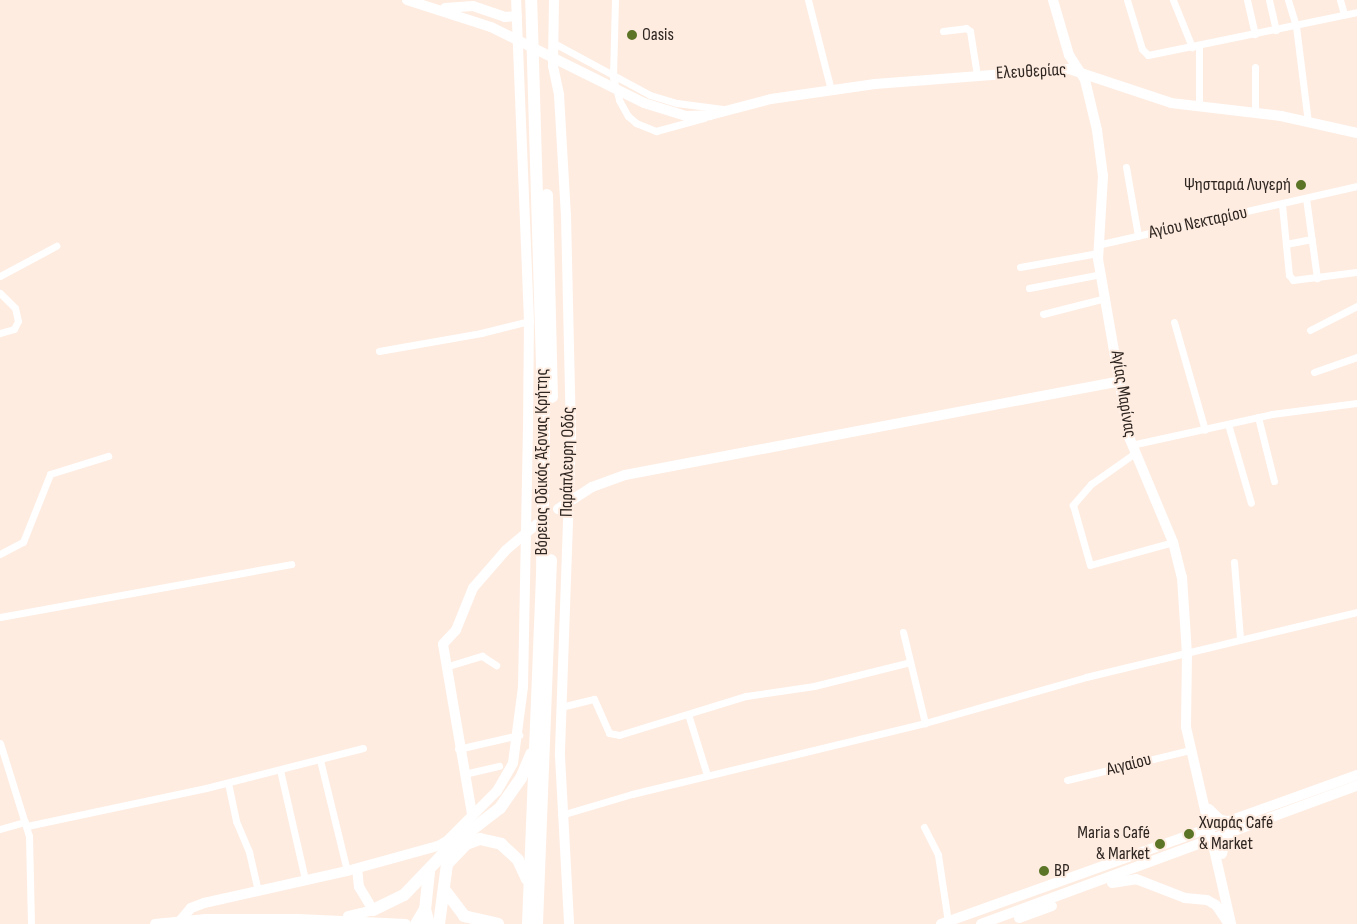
<!DOCTYPE html>
<html>
<head>
<meta charset="utf-8">
<style>
  body { margin:0 }
  #map { position:relative; width:1357px; height:924px; overflow:hidden; background:#feece1; font-family:"Sofia Sans Condensed",sans-serif }
  div>[style] { position:absolute }
  [style*='--x'] { left:calc(var(--x)*1px); top:calc(var(--y)*1px); width:calc(var(--w)*1px); rotate:calc(var(--a)*1deg) }
  .street>* { height:7px; margin:-3.5px; padding:0 3.5px; transform-origin:3.5px; border-radius:3.5px; background:#fff }
  .secondary>* { height:10px; margin:-5px; padding:0 5px; transform-origin:5px; border-radius:5px; background:#fff }
  .highway>* { height:12px; margin:-6px; padding:0 6px; transform-origin:6px; border-radius:6px; background:#fff }
  .dots>* { width:14px; height:14px; translate:-50% -50%; box-sizing:border-box; border:2px solid #feece1; border-radius:50% }
  span { translate:-50% -50%; white-space:nowrap; text-align:center; line-height:1.15; -webkit-text-stroke:4px #feece1; paint-order:stroke }
  .poi-label { font-size:18px; color:#2f2621 }
  .left { translate:0 -50%; text-align:left }
  .right { translate:-100% -50%; text-align:right }
  .street-label { font-size:18px; color:#2f2621 }
</style>
</head>
<body>
<div id="map">
  <div class="street">
    <i style="--x:615;--y:0;--w:77;--a:91.5"></i>
    <i style="--x:613;--y:77;--w:24;--a:75"></i>
    <i style="--x:619;--y:100;--w:18;--a:61"></i>
    <i style="--x:628;--y:116;--w:11;--a:41"></i>
    <i style="--x:636;--y:123;--w:22;--a:22"></i>
    <i style="--x:656;--y:131;--w:50;--a:-15.2"></i>
    <i style="--x:808;--y:0;--w:93;--a:75.7"></i>
    <i style="--x:1127;--y:0;--w:51;--a:73"></i>
    <i style="--x:1142;--y:49;--w:8;--a:45"></i>
    <i style="--x:1148;--y:55;--w:213;--a:-11.6"></i>
    <i style="--x:1173;--y:0;--w:51;--a:68"></i>
    <i style="--x:1247;--y:0;--w:35;--a:77"></i>
    <i style="--x:1269;--y:0;--w:31;--a:77"></i>
    <i style="--x:1288;--y:0;--w:27;--a:73"></i>
    <i style="--x:1296;--y:26;--w:97;--a:82.9"></i>
    <i style="--x:1340;--y:0;--w:15;--a:74"></i>
    <i style="--x:943;--y:31;--w:23;--a:-7"></i>
    <i style="--x:966;--y:28;--w:5;--a:37"></i>
    <i style="--x:970;--y:31;--w:45;--a:81"></i>
    <i style="--x:552;--y:42;--w:111;--a:28.4"></i>
    <i style="--x:650;--y:95;--w:28;--a:17"></i>
    <i style="--x:677;--y:103;--w:46;--a:7.4"></i>
    <i style="--x:1199;--y:45;--w:61;--a:90"></i>
    <i style="--x:1255;--y:112;--w:45;--a:-90"></i>
    <i style="--x:1126;--y:167;--w:70;--a:80.1"></i>
    <i style="--x:1306;--y:198;--w:81;--a:82.2"></i>
    <i style="--x:1282;--y:205;--w:70;--a:84.3"></i>
    <i style="--x:1289;--y:275;--w:6;--a:51"></i>
    <i style="--x:1293;--y:280;--w:64;--a:-7.1"></i>
    <i style="--x:1286;--y:244;--w:26;--a:-11"></i>
    <i style="--x:1097;--y:245;--w:267;--a:-12.8"></i>
    <i style="--x:1020;--y:267;--w:79;--a:-10.2"></i>
    <i style="--x:0;--y:276;--w:64;--a:-28.2"></i>
    <i style="--x:1029;--y:288;--w:73;--a:-11"></i>
    <i style="--x:0;--y:293;--w:21;--a:45"></i>
    <i style="--x:15;--y:308;--w:13;--a:77"></i>
    <i style="--x:18;--y:321;--w:9;--a:117"></i>
    <i style="--x:14;--y:329;--w:15;--a:164"></i>
    <i style="--x:1043;--y:314;--w:65;--a:-14.3"></i>
    <i style="--x:1174;--y:322;--w:112;--a:74"></i>
    <i style="--x:1310;--y:330;--w:53;--a:-27.1"></i>
    <i style="--x:379;--y:351;--w:104;--a:-10"></i>
    <i style="--x:481;--y:333;--w:49;--a:-14"></i>
    <i style="--x:1314;--y:372;--w:46;--a:-19.2"></i>
    <i style="--x:1258;--y:417;--w:66;--a:76"></i>
    <i style="--x:1228;--y:424;--w:82;--a:73.8"></i>
    <i style="--x:1131;--y:445;--w:144;--a:-12.4"></i>
    <i style="--x:1272;--y:414;--w:86;--a:-7.4"></i>
    <i style="--x:1135;--y:453;--w:54;--a:144.8"></i>
    <i style="--x:1091;--y:484;--w:28;--a:131"></i>
    <i style="--x:1073;--y:505;--w:62;--a:74.2"></i>
    <i style="--x:1090;--y:565;--w:86;--a:-15.5"></i>
    <i style="--x:0;--y:554;--w:26;--a:-28"></i>
    <i style="--x:23;--y:542;--w:73;--a:-68.3"></i>
    <i style="--x:50;--y:474;--w:61;--a:-17.2"></i>
    <i style="--x:1234;--y:562;--w:77;--a:85.5"></i>
    <i style="--x:0;--y:617;--w:296;--a:-10.3"></i>
    <i style="--x:903;--y:632;--w:94;--a:76.4"></i>
    <i style="--x:445;--y:667;--w:39;--a:-17"></i>
    <i style="--x:482;--y:656;--w:17;--a:33"></i>
    <i style="--x:561;--y:707;--w:34;--a:-14"></i>
    <i style="--x:594;--y:699;--w:37;--a:66"></i>
    <i style="--x:609;--y:733;--w:10;--a:11"></i>
    <i style="--x:619;--y:735;--w:133;--a:-17.1"></i>
    <i style="--x:746;--y:696;--w:69;--a:-8.4"></i>
    <i style="--x:814;--y:686;--w:99;--a:-14"></i>
    <i style="--x:688;--y:714;--w:64;--a:72.7"></i>
    <i style="--x:0;--y:743;--w:97;--a:72.7"></i>
    <i style="--x:29;--y:836;--w:88;--a:88.7"></i>
    <i style="--x:458;--y:749;--w:63;--a:-12.9"></i>
    <i style="--x:320;--y:760;--w:114;--a:76.3"></i>
    <i style="--x:280;--y:770;--w:112;--a:77.1"></i>
    <i style="--x:464;--y:774;--w:36;--a:-13"></i>
    <i style="--x:1067;--y:780;--w:127;--a:-13.7"></i>
    <i style="--x:228;--y:783;--w:39;--a:78"></i>
    <i style="--x:236;--y:821;--w:34;--a:67"></i>
    <i style="--x:249;--y:852;--w:39;--a:77"></i>
    <i style="--x:561;--y:815;--w:74;--a:-16.5"></i>
    <i style="--x:632;--y:794;--w:301;--a:-13.6"></i>
    <i style="--x:925;--y:723;--w:167;--a:-15.9"></i>
    <i style="--x:1086;--y:677;--w:279;--a:-13.5"></i>
    <i style="--x:27;--y:826;--w:183;--a:-12"></i>
    <i style="--x:206;--y:788;--w:162;--a:-14.3"></i>
    <i style="--x:924;--y:827;--w:31;--a:63"></i>
    <i style="--x:938;--y:855;--w:68;--a:81.5"></i>
    <i style="--x:0;--y:829;--w:26;--a:-16"></i>
  </div>
  <div class="secondary">
    <i style="--x:407;--y:0;--w:88;--a:17.8"></i>
    <i style="--x:491;--y:27;--w:171;--a:26.4"></i>
    <i style="--x:644;--y:103;--w:44;--a:17.2"></i>
    <i style="--x:686;--y:116;--w:24;--a:-2"></i>
    <i style="--x:710;--y:115;--w:63;--a:-14.7"></i>
    <i style="--x:771;--y:99;--w:105;--a:-8.2"></i>
    <i style="--x:875;--y:84;--w:195;--a:-4.4"></i>
    <i style="--x:1069;--y:69;--w:108;--a:18.4"></i>
    <i style="--x:1171;--y:103;--w:111;--a:6.7"></i>
    <i style="--x:1281;--y:116;--w:78;--a:12.6"></i>
    <i style="--x:554;--y:0;--w:66;--a:90.9"></i>
    <i style="--x:553;--y:66;--w:30;--a:78"></i>
    <i style="--x:559;--y:95;--w:120;--a:86.7"></i>
    <i style="--x:566;--y:215;--w:221;--a:88.7"></i>
    <i style="--x:571;--y:436;--w:320;--a:92"></i>
    <i style="--x:560;--y:756;--w:168;--a:86.9"></i>
    <i style="--x:1053;--y:0;--w:57;--a:73.8"></i>
    <i style="--x:1069;--y:55;--w:30;--a:57"></i>
    <i style="--x:1085;--y:80;--w:51;--a:76.5"></i>
    <i style="--x:1097;--y:130;--w:46;--a:82.6"></i>
    <i style="--x:1103;--y:176;--w:83;--a:93.4"></i>
    <i style="--x:1098;--y:259;--w:181;--a:80.1"></i>
    <i style="--x:1129;--y:437;--w:114;--a:67.3"></i>
    <i style="--x:1173;--y:542;--w:36;--a:76"></i>
    <i style="--x:1182;--y:577;--w:77;--a:86.3"></i>
    <i style="--x:1187;--y:654;--w:73;--a:90.8"></i>
    <i style="--x:1186;--y:727;--w:202;--a:77.1"></i>
    <i style="--x:445;--y:8;--w:28;--a:-4"></i>
    <i style="--x:473;--y:6;--w:34;--a:19"></i>
    <i style="--x:505;--y:17;--w:12;--a:-5"></i>
    <i style="--x:558;--y:509;--w:40;--a:-32.9"></i>
    <i style="--x:592;--y:487;--w:35;--a:-20"></i>
    <i style="--x:625;--y:475;--w:505;--a:-10.73"></i>
    <i style="--x:1209;--y:809;--w:14;--a:45"></i>
    <i style="--x:1219;--y:819;--w:11;--a:15"></i>
    <i style="--x:472;--y:814;--w:172;--a:-99.7"></i>
    <i style="--x:443;--y:644;--w:19;--a:-47"></i>
    <i style="--x:456;--y:630;--w:45;--a:-68"></i>
    <i style="--x:473;--y:588;--w:50;--a:-49"></i>
    <i style="--x:506;--y:550;--w:40;--a:-40"></i>
    <i style="--x:1222;--y:854;--w:13;--a:-77"></i>
    <i style="--x:1225;--y:841;--w:9;--a:-49"></i>
    <i style="--x:1112;--y:883;--w:24;--a:-9"></i>
    <i style="--x:1136;--y:879;--w:53;--a:21.2"></i>
    <i style="--x:1185;--y:898;--w:22;--a:5"></i>
    <i style="--x:1207;--y:900;--w:10;--a:29"></i>
    <i style="--x:1216;--y:905;--w:23;--a:56"></i>
    <i style="--x:348;--y:916;--w:26;--a:-13"></i>
    <i style="--x:373;--y:910;--w:27;--a:-121"></i>
    <i style="--x:359;--y:887;--w:18;--a:-96"></i>
    <i style="--x:1019;--y:918;--w:35;--a:-20"></i>
    <i style="--x:180;--y:921;--w:17;--a:-50"></i>
    <i style="--x:191;--y:908;--w:14;--a:-21"></i>
    <i style="--x:204;--y:903;--w:147;--a:-12.6"></i>
    <i style="--x:347;--y:871;--w:94;--a:-15.4"></i>
    <i style="--x:438;--y:846;--w:10;--a:-29"></i>
    <i style="--x:447;--y:841;--w:71;--a:-45"></i>
    <i style="--x:497;--y:791;--w:32;--a:-60"></i>
    <i style="--x:513;--y:763;--w:77;--a:-82.5"></i>
    <i style="--x:523;--y:687;--w:257;--a:-88.9"></i>
    <i style="--x:528;--y:430;--w:109;--a:-89.5"></i>
    <i style="--x:529;--y:321;--w:321;--a:-92.3"></i>
    <i style="--x:155;--y:924;--w:51;--a:-5.6"></i>
    <i style="--x:206;--y:919;--w:92;--a:0"></i>
    <i style="--x:298;--y:919;--w:108;--a:2.7"></i>
    <i style="--x:941;--y:924;--w:442;--a:-19.7"></i>
    <i style="--x:981;--y:924;--w:401;--a:-20.2"></i>
  </div>
  <div class="highway">
    <i style="--x:547;--y:195;--w:202;--a:88.6"></i>
    <i style="--x:429;--y:872;--w:37;--a:96"></i>
    <i style="--x:425;--y:909;--w:16;--a:75"></i>
    <i style="--x:444;--y:889;--w:34;--a:53"></i>
    <i style="--x:464;--y:916;--w:35;--a:13"></i>
    <i style="--x:373;--y:910;--w:34;--a:-26"></i>
    <i style="--x:404;--y:895;--w:69;--a:-46.2"></i>
    <i style="--x:452;--y:845;--w:61;--a:-37.6"></i>
    <i style="--x:500;--y:808;--w:37;--a:-55"></i>
    <i style="--x:521;--y:778;--w:26;--a:-67"></i>
    <i style="--x:416;--y:924;--w:17;--a:-59"></i>
    <i style="--x:439;--y:924;--w:61;--a:-82.4"></i>
    <i style="--x:447;--y:864;--w:28;--a:-46"></i>
    <i style="--x:466;--y:844;--w:15;--a:-20"></i>
    <i style="--x:480;--y:839;--w:22;--a:13"></i>
    <i style="--x:501;--y:844;--w:23;--a:43"></i>
    <i style="--x:518;--y:860;--w:21;--a:65"></i>
    <i style="--x:528;--y:924;--w:349;--a:-87.7"></i>
    <i style="--x:542;--y:575;--w:143;--a:-89.2"></i>
    <i style="--x:544;--y:432;--w:432;--a:-91.7"></i>
    <i style="--x:537;--y:924;--w:364;--a:-87.8"></i>
  </div>
  <div class="dots">
    <i style="left:632px;top:35px;background:#5b7426"></i>
    <i style="left:1301px;top:185px;background:#5b7426"></i>
    <i style="left:1189px;top:834px;background:#5b7426"></i>
    <i style="left:1160px;top:844px;background:#5b7426"></i>
    <i style="left:1044px;top:871px;background:#5b7426"></i>
  </div>
  <div class="poi-label">
    <span class="left" style="left:642px;top:35px">Oasis</span>
    <span class="right" style="left:1291px;top:185px">Ψησταριά Λυγερή</span>
    <span class="left" style="left:1199px;top:834px">Χναράς Café<br>&amp; Market</span>
    <span class="right" style="left:1150px;top:844px">Maria s Café<br>&amp; Market</span>
    <span class="left" style="left:1054px;top:871px">BP</span>
  </div>
  <div class="street-label">
    <span style="left:1031px;top:72px;rotate:-3deg">Ελευθερίας</span>
    <span style="left:1198px;top:223px;rotate:-12deg">Αγίου Νεκταρίου</span>
    <span style="left:1123px;top:394px;rotate:81deg">Αγίας Μαρίνας</span>
    <span style="left:542px;top:462px;rotate:-90deg">Βόρειος Οδικός Άξονας Κρήτης</span>
    <span style="left:568px;top:462px;rotate:-89deg">Παράπλευρη Οδός</span>
    <span style="left:1129px;top:765px;rotate:-14deg">Αιγαίου</span>
  </div>
</div>
</body>
</html>
